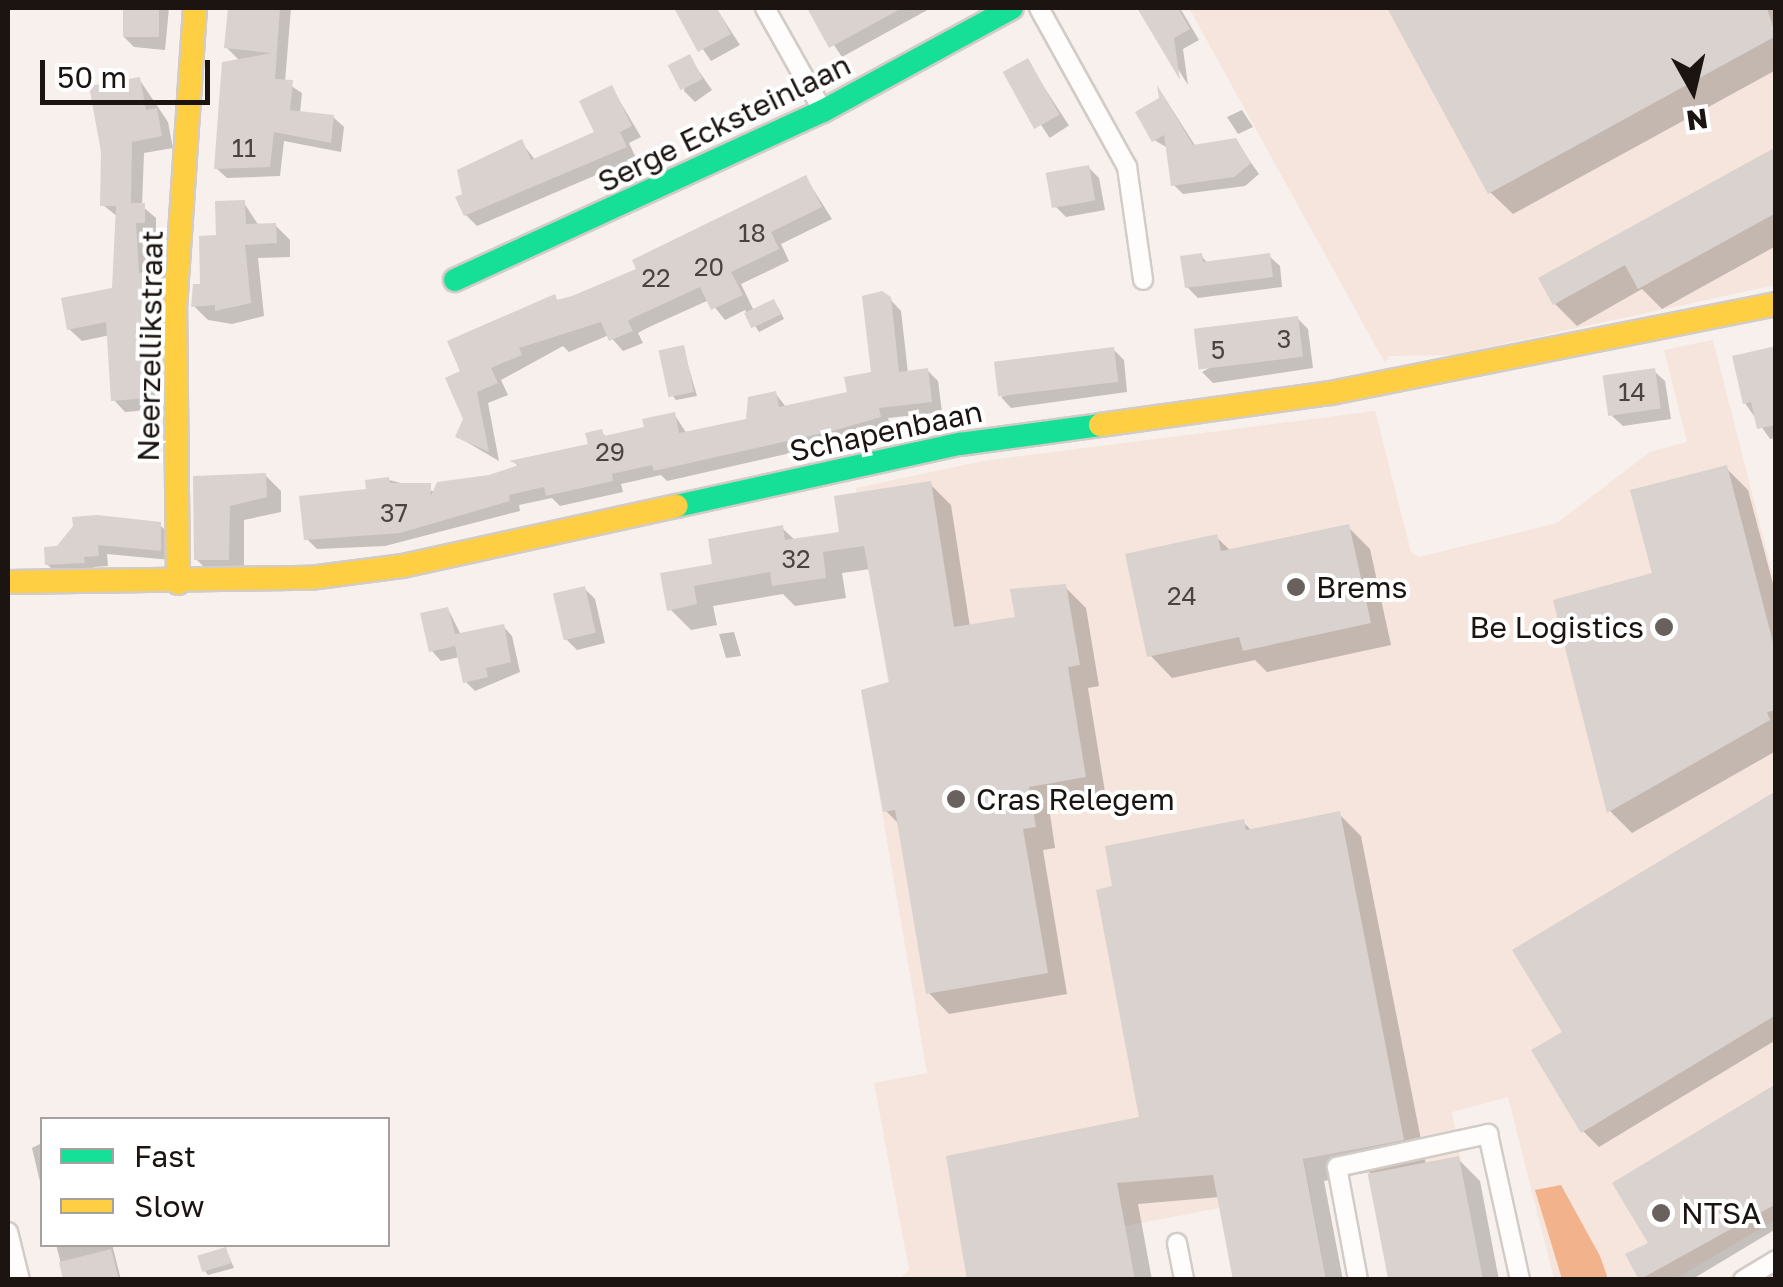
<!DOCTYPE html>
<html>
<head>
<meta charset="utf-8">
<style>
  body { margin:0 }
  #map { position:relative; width:1783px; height:1287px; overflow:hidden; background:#f7f0ec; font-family:"Golos Text",sans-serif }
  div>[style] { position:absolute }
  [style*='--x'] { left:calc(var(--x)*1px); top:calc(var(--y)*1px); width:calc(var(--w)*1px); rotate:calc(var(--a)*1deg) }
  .built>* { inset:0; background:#f5e5dc }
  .water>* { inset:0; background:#f2b38c }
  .shadow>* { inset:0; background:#0003; transform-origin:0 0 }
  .building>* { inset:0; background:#d9d2ce; transform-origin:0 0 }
  .roads { filter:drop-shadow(2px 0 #d2cbc6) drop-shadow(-2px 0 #d2cbc6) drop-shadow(0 2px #d2cbc6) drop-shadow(0 -2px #d2cbc6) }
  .street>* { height:18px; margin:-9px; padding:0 9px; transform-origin:9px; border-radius:9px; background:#fefdfc }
  .fast>* { height:22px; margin:-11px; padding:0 11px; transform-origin:11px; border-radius:11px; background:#16e098 }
  .slow>* { height:22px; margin:-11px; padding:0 11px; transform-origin:11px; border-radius:11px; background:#ffcf43 }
  .dots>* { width:28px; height:28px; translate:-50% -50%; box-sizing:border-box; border:5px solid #fff; border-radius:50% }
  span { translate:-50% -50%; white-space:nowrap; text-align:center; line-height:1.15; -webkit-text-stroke:8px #fff; paint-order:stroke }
  .number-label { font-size:25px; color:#4a4440 }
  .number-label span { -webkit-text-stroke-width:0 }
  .street-label { font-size:30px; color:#1b1410 }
  .poi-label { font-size:30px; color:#1b1410 }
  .left { translate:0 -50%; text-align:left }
  .right { translate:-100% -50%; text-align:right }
  .frame { position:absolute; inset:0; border:10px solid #1b1410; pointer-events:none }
  .legend { position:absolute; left:40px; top:1117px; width:350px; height:130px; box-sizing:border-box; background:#fff; border:2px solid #a4a19f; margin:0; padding:12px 18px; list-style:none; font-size:30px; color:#1b1410 }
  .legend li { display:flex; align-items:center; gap:20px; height:50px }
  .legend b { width:50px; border:2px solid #a4a19f }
  .north { position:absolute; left:1643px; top:40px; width:100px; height:100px; -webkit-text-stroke:8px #fff; paint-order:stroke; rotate:172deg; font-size:28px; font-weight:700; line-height:40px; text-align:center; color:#1b1410 }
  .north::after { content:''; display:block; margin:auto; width:35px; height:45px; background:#1b1410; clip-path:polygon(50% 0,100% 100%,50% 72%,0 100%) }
  .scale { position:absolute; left:40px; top:60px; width:170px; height:45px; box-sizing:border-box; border:5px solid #1b1410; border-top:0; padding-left:12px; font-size:30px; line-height:35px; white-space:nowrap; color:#1b1410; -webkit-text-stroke:8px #fff; paint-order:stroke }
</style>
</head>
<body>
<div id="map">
  <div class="built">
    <i style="clip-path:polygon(1189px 8px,1775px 8px,1775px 285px,1452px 355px,1389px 356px,1385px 363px)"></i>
    <i style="clip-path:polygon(1713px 340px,1775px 584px,1775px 1220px,1675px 1279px,1554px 1279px,1508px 1097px,1452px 1112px,1482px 1279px,1388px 1279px,1368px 1173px,1401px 1139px,1304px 1159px,1326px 1279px,1233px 1279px,1219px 1208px,1125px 1226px,1134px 1279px,899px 1279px,909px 1270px,874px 1083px,927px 1073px,861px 690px,888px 682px,856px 488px,983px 461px,1375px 411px,1411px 552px,1419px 557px,1557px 523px,1650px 452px,1687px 442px,1664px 350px)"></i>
  </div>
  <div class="water">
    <i style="clip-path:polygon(1561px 1185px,1600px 1256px,1608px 1279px,1562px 1279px,1535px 1190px)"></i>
  </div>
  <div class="shadow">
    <i style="clip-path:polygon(126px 8px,169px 8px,165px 50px,134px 47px,123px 36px)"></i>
    <i style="clip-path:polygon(230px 8px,291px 8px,285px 82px,302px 93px,300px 113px,333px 117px,344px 127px,341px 152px,284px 141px,280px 176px,227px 178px,216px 168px,240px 61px,226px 47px)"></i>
    <i style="clip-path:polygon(675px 8px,716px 8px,740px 45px,711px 61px)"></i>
    <i style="clip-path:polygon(809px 8px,931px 8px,842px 57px)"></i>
    <i style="clip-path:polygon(1140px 8px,1180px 8px,1199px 40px,1183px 49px,1188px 85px)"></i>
    <i style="clip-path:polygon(1390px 8px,1775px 8px,1776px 70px,1513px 214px,1490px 192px)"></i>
    <i style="clip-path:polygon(689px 57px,712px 90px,695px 102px,684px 91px)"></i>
    <i style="left:1027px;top:61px;width:77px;height:23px;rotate:57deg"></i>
    <i style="clip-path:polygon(139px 79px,168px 122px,173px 148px,144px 153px,142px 206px,156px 218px,156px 234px,147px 234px,149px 273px,159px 271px,171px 283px,170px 324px,155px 327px,160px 409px,125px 412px,113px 399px,110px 335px,82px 341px,69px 329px,115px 290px,118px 217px,103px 205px)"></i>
    <i style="clip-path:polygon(612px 88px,641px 137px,629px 143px,636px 158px,477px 226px,466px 215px,521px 142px,536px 161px,597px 133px)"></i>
    <i style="clip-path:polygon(1161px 92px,1196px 147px,1235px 140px,1259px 174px,1245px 186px,1183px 194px,1173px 184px,1168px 148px,1154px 140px)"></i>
    <i style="clip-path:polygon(1242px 110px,1253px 127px,1238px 134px,1227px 117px)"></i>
    <i style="clip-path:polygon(1776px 150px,1776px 246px,1662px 309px,1642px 289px,1577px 326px,1555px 304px)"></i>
    <i style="clip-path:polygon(1088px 167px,1099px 178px,1105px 210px,1066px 217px,1055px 206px)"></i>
    <i style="clip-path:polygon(806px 178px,832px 219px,781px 244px,789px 261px,741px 284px,754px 311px,778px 307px,784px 319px,759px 332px,745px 310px,725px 320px,709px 300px,647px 328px,638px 333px,643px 343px,623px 351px,609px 335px,569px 352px,563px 346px,501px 380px,508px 395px,488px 403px,499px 461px,458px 437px,466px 419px,463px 373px,554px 297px,559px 302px,639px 270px)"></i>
    <i style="clip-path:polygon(244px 203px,259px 226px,276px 226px,290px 240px,290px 257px,258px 258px,264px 316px,232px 324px,208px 320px,194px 306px,219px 238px)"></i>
    <i style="clip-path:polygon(1201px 256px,1209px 264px,1269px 256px,1280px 266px,1282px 287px,1198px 298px,1187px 287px)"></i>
    <i style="clip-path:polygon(890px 299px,901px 311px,908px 373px,927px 370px,938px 381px,942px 412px,888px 418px,891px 428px,848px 440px,667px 481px,661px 475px,621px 484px,623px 492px,560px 506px,552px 498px,519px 505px,520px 511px,385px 546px,317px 549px,306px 538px,389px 480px,436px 492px,520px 468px,514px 462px,591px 446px,601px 432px,608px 438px,647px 429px,674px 414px,687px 434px,748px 421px,775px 393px,786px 407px,849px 393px,874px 374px)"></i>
    <i style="clip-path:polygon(1297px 318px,1308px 329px,1313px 368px,1213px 383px,1202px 372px)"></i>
    <i style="clip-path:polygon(683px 348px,697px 396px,676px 400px,672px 395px)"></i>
    <i style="clip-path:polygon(1113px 349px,1124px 360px,1127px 392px,1011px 408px,1001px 397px)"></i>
    <i style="clip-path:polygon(1776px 349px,1776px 438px,1770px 439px,1745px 403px)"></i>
    <i style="clip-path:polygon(1654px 371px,1665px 381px,1671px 419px,1623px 426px,1612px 416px)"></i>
    <i style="clip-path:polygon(1726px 468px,1748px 490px,1776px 595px,1776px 751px,1632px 833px,1610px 811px,1655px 575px)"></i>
    <i style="clip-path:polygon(265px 475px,281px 491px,281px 512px,244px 520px,244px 575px,212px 575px,196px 559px,196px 478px)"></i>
    <i style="clip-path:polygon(930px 484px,951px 505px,970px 627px,1018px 620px,1065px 587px,1086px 608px,1099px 686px,1088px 688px,1106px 798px,1049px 807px,1055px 848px,1043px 850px,1067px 994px,949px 1014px,928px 992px,900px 825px,886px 811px,891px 684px,871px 569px,842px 573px,846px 598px,795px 606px,783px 594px,713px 606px,717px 625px,691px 630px,670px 609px,663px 575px,715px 566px,782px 528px,796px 541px,842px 534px)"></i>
    <i style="clip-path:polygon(160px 525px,171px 536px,171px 560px,107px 554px,108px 566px,94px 567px,94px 572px,58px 575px,47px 564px,46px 549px)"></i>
    <i style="clip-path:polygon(1348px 527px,1370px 549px,1391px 645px,1267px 672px,1255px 660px,1172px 678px,1150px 655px,1216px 537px,1231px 551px)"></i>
    <i style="clip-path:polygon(585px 589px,595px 599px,605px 643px,577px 650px,566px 639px)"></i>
    <i style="clip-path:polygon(448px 609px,461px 635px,503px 626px,512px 636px,520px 672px,475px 691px,465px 681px,460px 657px,441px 661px,432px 651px)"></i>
    <i style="clip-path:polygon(734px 632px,741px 656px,726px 658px,719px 634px)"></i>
    <i style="clip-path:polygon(1776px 793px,1776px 1040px,1599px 1147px,1583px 1131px,1565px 1033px)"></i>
    <i style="clip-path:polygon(1339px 814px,1361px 836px,1426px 1165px,1458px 1159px,1480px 1181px,1499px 1280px,1391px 1280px,1370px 1172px,1324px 1181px,1343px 1280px,1235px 1280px,1220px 1197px,1138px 1204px,1152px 1280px,970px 1280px,1142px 1119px,1115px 888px,1243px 822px,1252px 831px)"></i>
    <i style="clip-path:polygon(1776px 1087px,1776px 1229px,1691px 1280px,1642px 1280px,1628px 1255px,1651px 1244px)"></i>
    <i style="clip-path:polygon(42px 1143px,42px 1190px,32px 1148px)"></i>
    <i style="clip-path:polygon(56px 1244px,112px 1244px,121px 1280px,65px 1280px)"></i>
    <i style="clip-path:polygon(226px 1250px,234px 1268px,208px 1275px,204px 1270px)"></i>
  </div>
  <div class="building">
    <i style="left:123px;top:8px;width:36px;height:29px"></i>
    <i style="clip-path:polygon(228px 8px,280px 8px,275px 79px,293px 80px,290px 110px,334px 115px,331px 143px,274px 132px,270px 167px,214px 169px,222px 62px,272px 53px,224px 48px)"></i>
    <i style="clip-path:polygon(674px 8px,717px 8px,731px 34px,698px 52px)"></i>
    <i style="clip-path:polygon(807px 8px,902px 8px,829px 48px)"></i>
    <i style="clip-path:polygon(1137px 8px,1178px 8px,1190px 29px,1174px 38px,1180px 80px)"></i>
    <i style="clip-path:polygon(1387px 8px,1767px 8px,1776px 36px,1488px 194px)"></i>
    <i style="left:690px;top:54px;width:28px;height:25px;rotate:63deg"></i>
    <i style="left:1028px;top:58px;width:65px;height:29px;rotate:61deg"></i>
    <i style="clip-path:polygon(140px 77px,146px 110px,157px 108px,162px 136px,132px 142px,131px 203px,145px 203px,145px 223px,136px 223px,139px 273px,160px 269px,159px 312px,144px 315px,149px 398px,111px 401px,106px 322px,67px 330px,61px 298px,112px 288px,116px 206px,100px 206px,101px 152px,89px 86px)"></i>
    <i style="clip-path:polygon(612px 85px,632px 126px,620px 132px,627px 147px,464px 216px,455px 197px,462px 194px,457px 170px,522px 139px,531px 160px,594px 132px,579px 101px)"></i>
    <i style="clip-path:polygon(1157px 85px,1193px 145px,1236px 138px,1251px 163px,1234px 177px,1171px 186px,1164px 135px,1152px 142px,1135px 112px,1159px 98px)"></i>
    <i style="clip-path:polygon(1776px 147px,1776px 213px,1638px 289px,1625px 265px,1553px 305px,1538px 278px)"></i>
    <i style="left:1089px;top:165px;width:36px;height:44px;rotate:80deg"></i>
    <i style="clip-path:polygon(806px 175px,822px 207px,771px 232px,779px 249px,731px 272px,743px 295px,711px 310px,700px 287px,635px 317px,628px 321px,633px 331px,609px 341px,601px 322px,519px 348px,522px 355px,491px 368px,498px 383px,477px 392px,489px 452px,455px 437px,463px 419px,445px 378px,460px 371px,447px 341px,555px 294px,557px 300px,572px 296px,636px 269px,632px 260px)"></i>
    <i style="clip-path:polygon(245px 200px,246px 224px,276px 223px,277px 243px,245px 245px,251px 303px,215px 311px,215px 305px,191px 307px,193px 284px,200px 284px,199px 236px,216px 235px,215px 201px)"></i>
    <i style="clip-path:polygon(1202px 253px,1203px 262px,1270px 253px,1273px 277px,1185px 288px,1180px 256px)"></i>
    <i style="clip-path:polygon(882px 291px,891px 297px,899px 372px,928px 368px,932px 402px,879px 408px,881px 417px,836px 430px,654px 471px,652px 465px,612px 474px,613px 481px,546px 496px,544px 487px,509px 495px,510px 501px,400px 533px,304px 540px,299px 496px,366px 489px,365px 480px,389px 477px,390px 483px,431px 483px,431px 496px,437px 482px,489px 475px,519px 465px,509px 461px,588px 444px,585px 433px,602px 429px,604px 436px,644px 427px,642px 419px,675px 412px,679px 433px,746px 419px,748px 397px,776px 391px,779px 407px,847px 392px,844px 377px,871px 372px,862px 296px)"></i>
    <i style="left:774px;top:299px;width:17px;height:33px;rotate:65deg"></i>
    <i style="left:1298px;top:316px;width:41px;height:105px;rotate:83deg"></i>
    <i style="left:684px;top:345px;width:48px;height:26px;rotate:78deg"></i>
    <i style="clip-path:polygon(1776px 346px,1776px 425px,1757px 429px,1751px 402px,1743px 404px,1732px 356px)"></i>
    <i style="left:1114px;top:347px;width:35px;height:121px;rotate:83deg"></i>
    <i style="left:1655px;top:368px;width:41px;height:53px;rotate:82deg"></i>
    <i style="clip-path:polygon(1727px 465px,1776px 654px,1776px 710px,1767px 712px,1770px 720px,1607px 813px,1553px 600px,1652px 573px,1630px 490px)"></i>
    <i style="clip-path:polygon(266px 473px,267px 497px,230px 506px,229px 560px,194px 560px,193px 476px)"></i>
    <i style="clip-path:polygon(931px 481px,954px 627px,1015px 617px,1010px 589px,1066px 584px,1080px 665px,1068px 667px,1086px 777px,1029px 787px,1036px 827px,1023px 829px,1048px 973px,926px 994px,895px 810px,883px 812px,861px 690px,889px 682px,864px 546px,823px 552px,826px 578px,772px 586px,770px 572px,694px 586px,697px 604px,667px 611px,660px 573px,712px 564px,708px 539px,783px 525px,785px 540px,839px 532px,834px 496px)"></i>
    <i style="clip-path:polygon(97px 515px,161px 522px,161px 551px,98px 545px,99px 556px,84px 557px,85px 563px,45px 565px,44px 547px,57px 546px,73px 526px,72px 517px)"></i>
    <i style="clip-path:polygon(1349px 524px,1371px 623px,1243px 651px,1239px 637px,1147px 657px,1125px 554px,1217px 534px,1221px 551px)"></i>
    <i style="left:585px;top:586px;width:48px;height:33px;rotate:77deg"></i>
    <i style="clip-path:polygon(448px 607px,455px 634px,504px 624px,511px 662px,486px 668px,488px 677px,463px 683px,455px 646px,429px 652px,420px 613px)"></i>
    <i style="clip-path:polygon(1776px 791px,1776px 1015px,1581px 1133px,1531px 1050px,1562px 1032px,1512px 950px)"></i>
    <i style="clip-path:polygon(1340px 811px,1404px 1140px,1303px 1159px,1326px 1280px,1233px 1280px,1213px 1175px,1117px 1183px,1135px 1280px,967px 1280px,946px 1156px,1139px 1117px,1096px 890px,1112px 886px,1105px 846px,1244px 819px,1246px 830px)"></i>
    <i style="clip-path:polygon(1776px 1084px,1776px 1204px,1639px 1280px,1625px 1254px,1648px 1243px,1612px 1183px)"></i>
    <i style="left:1459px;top:1156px;width:126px;height:93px;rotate:79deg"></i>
    <i style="left:226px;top:1247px;width:17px;height:30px;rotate:73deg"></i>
    <i style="clip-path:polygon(111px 1249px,119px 1280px,63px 1280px,59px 1262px)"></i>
  </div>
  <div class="roads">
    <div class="street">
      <i style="--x:765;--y:8;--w:118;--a:60.6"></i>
      <i style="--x:1039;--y:8;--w:182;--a:61"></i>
      <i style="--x:1127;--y:167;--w:114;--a:81.9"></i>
      <i style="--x:8;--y:1232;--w:49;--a:76"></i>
      <i style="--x:1177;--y:1243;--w:38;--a:79"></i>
      <i style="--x:1358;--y:1280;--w:115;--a:-100.5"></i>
      <i style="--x:1337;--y:1167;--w:155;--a:-12.3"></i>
      <i style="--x:1488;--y:1134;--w:149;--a:77.6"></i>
      <i style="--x:1743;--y:1280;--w:39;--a:-31"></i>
    </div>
    <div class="fast">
      <i style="--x:455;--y:280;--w:405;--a:-24.7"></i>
      <i style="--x:823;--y:111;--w:215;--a:-28.6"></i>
      <i style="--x:677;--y:506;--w:290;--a:-12.4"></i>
      <i style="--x:960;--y:444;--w:141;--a:-7.7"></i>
    </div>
    <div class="slow">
      <i style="--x:1100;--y:425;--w:233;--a:-7.9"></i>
      <i style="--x:1331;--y:393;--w:454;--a:-11.3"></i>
      <i style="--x:8;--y:582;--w:302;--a:-0.8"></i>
      <i style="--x:310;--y:578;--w:94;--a:-7.4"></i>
      <i style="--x:403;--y:566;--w:280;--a:-12.4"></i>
      <i style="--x:178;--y:583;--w:274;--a:-90.6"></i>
      <i style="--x:175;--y:309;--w:302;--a:-86.2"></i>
    </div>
  </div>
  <div class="dots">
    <i style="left:1296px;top:587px;background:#68615d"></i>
    <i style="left:1664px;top:627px;background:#68615d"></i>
    <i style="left:956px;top:799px;background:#68615d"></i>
    <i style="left:1661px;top:1213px;background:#68615d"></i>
  </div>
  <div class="number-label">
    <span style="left:244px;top:148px">11</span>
    <span style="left:752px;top:233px">18</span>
    <span style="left:709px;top:267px">20</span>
    <span style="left:656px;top:278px">22</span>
    <span style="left:1284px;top:339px">3</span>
    <span style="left:1218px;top:350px">5</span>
    <span style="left:1632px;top:392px">14</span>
    <span style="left:610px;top:452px">29</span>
    <span style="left:394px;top:513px">37</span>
    <span style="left:796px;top:559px">32</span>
    <span style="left:1182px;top:596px">24</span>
  </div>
  <div class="street-label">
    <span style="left:724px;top:123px;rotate:-26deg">Serge Ecksteinlaan</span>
    <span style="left:150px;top:346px;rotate:-89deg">Neerzellikstraat</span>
    <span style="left:886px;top:431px;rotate:-12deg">Schapenbaan</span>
  </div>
  <div class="poi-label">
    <span class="left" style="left:1316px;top:587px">Brems</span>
    <span class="right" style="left:1644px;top:627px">Be Logistics</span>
    <span class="left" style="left:976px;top:799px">Cras Relegem</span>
    <span class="left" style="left:1681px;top:1213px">NTSA</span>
  </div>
  <div class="frame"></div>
  <ul class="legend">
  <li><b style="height:12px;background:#16e098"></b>Fast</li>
  <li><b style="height:12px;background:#ffcf43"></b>Slow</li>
  </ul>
  <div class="north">N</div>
  <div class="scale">50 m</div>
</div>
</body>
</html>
